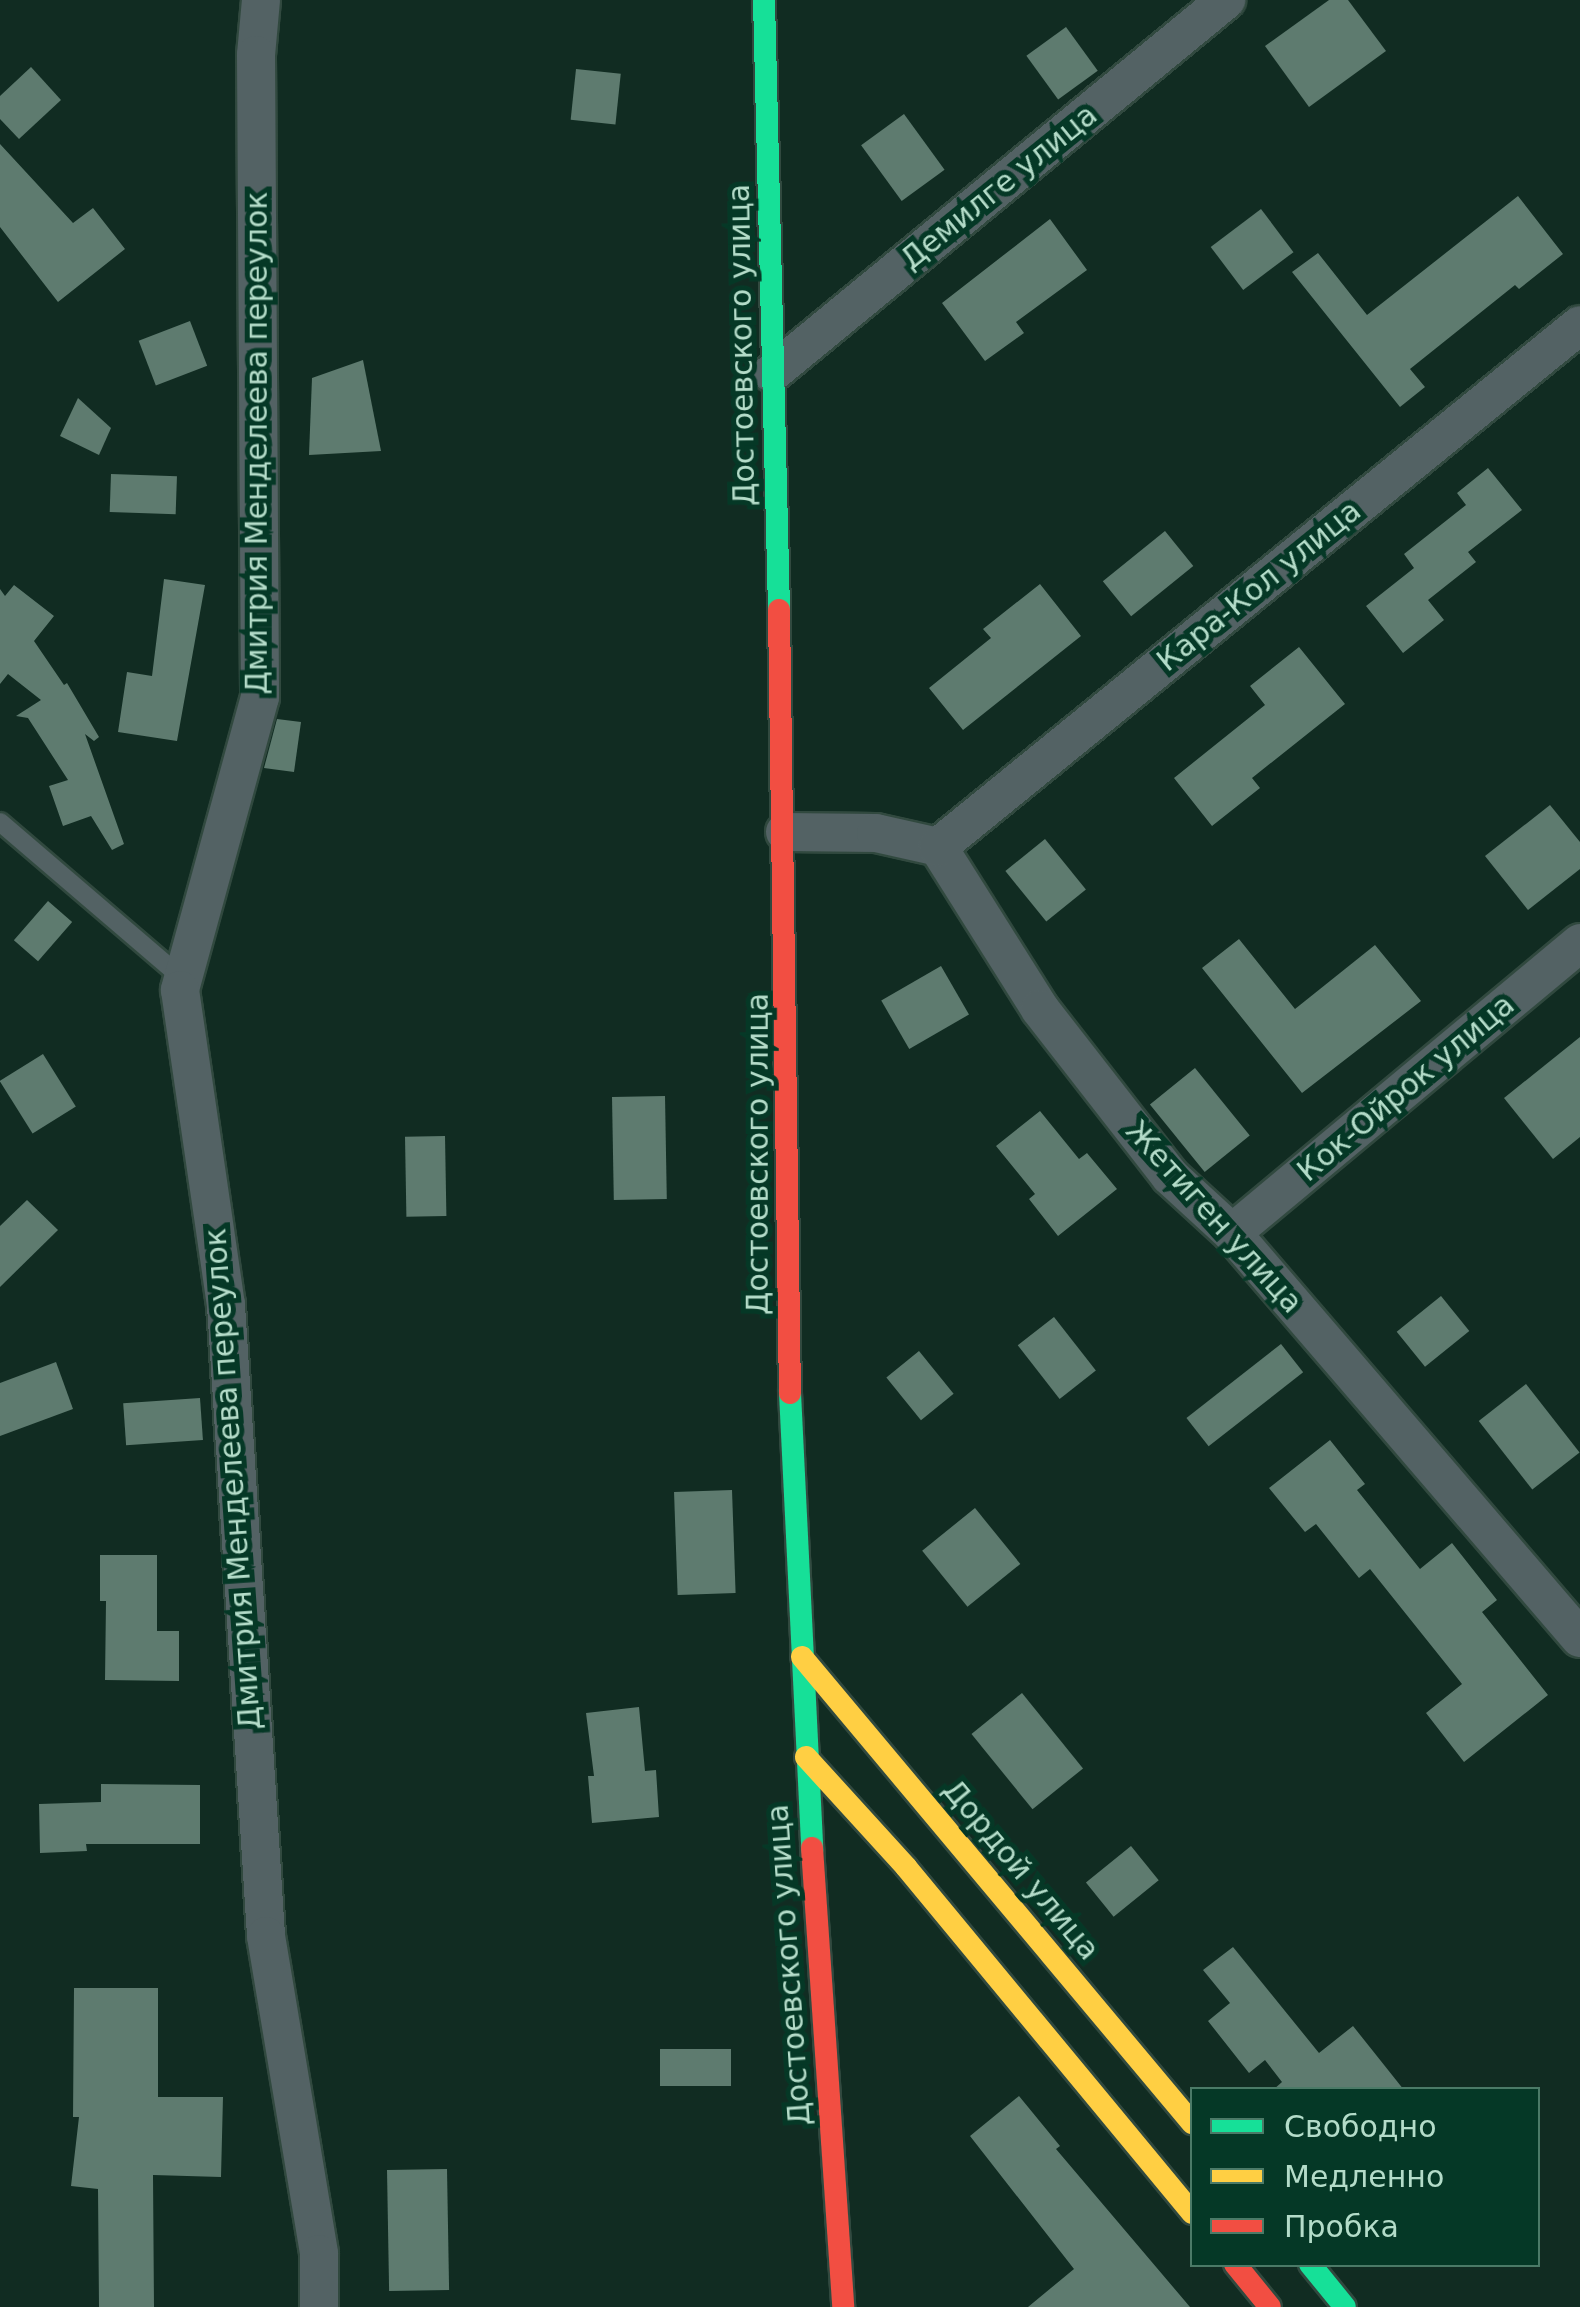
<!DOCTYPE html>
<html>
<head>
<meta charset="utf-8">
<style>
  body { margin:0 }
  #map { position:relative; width:1580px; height:2307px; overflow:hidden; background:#112c22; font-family:"DejaVu Sans",sans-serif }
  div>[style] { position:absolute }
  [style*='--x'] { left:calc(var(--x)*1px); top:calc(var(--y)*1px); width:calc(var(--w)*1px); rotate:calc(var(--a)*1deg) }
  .building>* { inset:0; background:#5e7b6f; transform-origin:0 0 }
  .roads { filter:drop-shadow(2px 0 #31493f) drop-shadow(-2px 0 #31493f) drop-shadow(0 2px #31493f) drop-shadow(0 -2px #31493f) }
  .lane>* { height:18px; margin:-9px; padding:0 9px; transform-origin:9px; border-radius:9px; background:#536264 }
  .street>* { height:38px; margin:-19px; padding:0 19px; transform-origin:19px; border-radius:19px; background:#536264 }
  .fast>* { height:22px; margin:-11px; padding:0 11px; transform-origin:11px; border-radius:11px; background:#16e098 }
  .slow>* { height:22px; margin:-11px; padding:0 11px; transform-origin:11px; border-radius:11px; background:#ffcf43 }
  .jam>* { height:22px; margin:-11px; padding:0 11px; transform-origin:11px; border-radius:11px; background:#f24e42 }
  span { translate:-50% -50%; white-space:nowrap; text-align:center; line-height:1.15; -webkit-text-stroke:10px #053826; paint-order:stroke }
  .street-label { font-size:30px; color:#b4dcc9 }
  .legend { position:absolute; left:1190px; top:2087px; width:350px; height:180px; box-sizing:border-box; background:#053826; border:2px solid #4b7a67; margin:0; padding:12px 18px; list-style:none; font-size:30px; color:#b4dcc9 }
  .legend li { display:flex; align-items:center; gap:20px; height:50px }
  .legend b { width:50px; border:2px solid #4b7a67 }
</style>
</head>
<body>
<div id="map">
  <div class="building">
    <i style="clip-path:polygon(1329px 0,1348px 0,1386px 51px,1309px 107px,1265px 46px)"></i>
    <i style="left:1066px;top:27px;width:54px;height:49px;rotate:54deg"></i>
    <i style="clip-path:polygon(31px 67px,61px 100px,19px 139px,0 119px,0 96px)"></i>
    <i style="left:576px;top:69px;width:45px;height:51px;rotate:6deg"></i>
    <i style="left:904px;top:114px;width:69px;height:53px;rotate:54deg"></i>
    <i style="clip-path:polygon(0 144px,73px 223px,93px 208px,125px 249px,58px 302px,0 227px)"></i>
    <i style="clip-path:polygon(1518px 196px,1563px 254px,1519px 289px,1515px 285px,1410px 369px,1425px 387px,1400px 407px,1292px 272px,1318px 253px,1367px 315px)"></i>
    <i style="left:1261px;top:209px;width:54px;height:63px;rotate:53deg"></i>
    <i style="clip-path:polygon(1050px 219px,1087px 270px,1016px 322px,1024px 333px,985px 361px,942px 303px)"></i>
    <i style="left:190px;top:321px;width:48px;height:55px;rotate:69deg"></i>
    <i style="clip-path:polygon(363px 360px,381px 451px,309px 455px,312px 378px)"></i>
    <i style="clip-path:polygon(78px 398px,111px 428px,99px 455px,60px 436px)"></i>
    <i style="clip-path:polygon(1488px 468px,1522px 510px,1468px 552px,1476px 562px,1428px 600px,1444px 620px,1403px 653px,1366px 606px,1414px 568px,1404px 554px,1466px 505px,1457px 493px)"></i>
    <i style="left:111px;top:474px;width:66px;height:38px;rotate:2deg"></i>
    <i style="left:1165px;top:531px;width:45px;height:80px;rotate:51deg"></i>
    <i style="clip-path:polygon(164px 579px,205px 585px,177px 741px,118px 732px,127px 672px,152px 676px)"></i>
    <i style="clip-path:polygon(1040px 584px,1081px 636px,963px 730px,929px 688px,991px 638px,983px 629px)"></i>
    <i style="clip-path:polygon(14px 585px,54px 616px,34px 641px,64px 685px,67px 683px,99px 737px,94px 741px,85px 734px,124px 844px,112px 850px,91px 816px,63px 826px,49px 786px,68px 780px,28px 718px,16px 716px,41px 700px,8px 674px,0 684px,0 589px,5px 596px)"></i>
    <i style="clip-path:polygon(1299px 647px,1345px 704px,1252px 778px,1260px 788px,1212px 826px,1174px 778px,1265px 705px,1250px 686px)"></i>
    <i style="clip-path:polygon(277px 719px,301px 722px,294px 772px,264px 768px)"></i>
    <i style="clip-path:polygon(1550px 805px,1580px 842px,1580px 869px,1528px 910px,1485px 856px)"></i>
    <i style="left:1045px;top:839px;width:65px;height:51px;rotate:51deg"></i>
    <i style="left:48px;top:901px;width:32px;height:52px;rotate:41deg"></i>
    <i style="clip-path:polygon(1239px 939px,1295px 1009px,1375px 945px,1421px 1001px,1302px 1093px,1202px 968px)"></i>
    <i style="left:941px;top:966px;width:56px;height:69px;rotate:60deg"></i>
    <i style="clip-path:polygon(1580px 1037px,1580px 1137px,1553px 1159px,1504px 1098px)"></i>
    <i style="left:43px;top:1054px;width:62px;height:51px;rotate:58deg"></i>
    <i style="left:1195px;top:1068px;width:87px;height:58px;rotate:51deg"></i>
    <i style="left:665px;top:1096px;width:103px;height:53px;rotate:89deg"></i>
    <i style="clip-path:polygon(1040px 1111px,1079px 1159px,1087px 1153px,1117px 1189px,1058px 1236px,1029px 1199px,1035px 1194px,996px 1146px)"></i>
    <i style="left:445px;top:1136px;width:80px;height:40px;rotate:89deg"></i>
    <i style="clip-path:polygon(27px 1200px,58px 1230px,0 1287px,0 1226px)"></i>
    <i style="left:1441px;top:1296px;width:45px;height:57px;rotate:51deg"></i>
    <i style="left:1054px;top:1317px;width:68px;height:46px;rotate:52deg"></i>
    <i style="left:1281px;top:1344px;width:36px;height:120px;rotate:52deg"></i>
    <i style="left:919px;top:1351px;width:55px;height:42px;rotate:51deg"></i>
    <i style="clip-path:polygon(56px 1362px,73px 1409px,0 1436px,0 1383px)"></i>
    <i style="left:1526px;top:1384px;width:87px;height:60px;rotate:52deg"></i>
    <i style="left:200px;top:1398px;width:42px;height:77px;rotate:86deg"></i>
    <i style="clip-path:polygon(1330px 1440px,1365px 1484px,1357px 1490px,1420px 1569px,1452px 1543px,1497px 1600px,1482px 1612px,1548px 1695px,1464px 1762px,1426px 1713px,1462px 1684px,1370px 1569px,1359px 1578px,1316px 1524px,1305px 1532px,1269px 1488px)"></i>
    <i style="left:732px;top:1490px;width:103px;height:58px;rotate:88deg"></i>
    <i style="left:975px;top:1508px;width:72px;height:68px;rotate:51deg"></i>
    <i style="clip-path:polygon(100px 1555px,157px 1555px,157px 1631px,179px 1631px,179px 1681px,105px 1680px,106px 1601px,100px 1601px)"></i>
    <i style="left:1022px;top:1693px;width:97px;height:65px;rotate:51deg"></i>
    <i style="clip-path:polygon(639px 1707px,645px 1771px,656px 1770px,659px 1817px,592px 1823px,588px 1776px,594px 1776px,586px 1713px)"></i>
    <i style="clip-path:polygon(101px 1784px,200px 1785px,200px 1844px,86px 1844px,87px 1851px,40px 1853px,39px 1804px,101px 1802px)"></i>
    <i style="left:1131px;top:1846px;width:44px;height:58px;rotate:51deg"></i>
    <i style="clip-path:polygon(1233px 1947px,1319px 2053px,1353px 2026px,1404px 2090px,1273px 2090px,1282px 2082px,1265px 2060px,1249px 2073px,1208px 2021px,1230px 2003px,1203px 1970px)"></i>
    <i style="clip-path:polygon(74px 1988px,158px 1988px,158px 2097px,223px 2097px,221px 2177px,153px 2175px,154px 2307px,99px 2307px,98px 2189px,71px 2186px,79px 2117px,73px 2117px)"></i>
    <i style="left:660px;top:2049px;width:71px;height:37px"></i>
    <i style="clip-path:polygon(1019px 2096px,1060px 2146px,1056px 2149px,1190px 2307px,1028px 2307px,1074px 2269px,970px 2136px)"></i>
    <i style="left:447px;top:2169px;width:121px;height:60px;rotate:89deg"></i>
  </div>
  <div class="roads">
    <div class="lane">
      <i style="--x:0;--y:822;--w:241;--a:40.6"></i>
    </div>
    <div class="street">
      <i style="--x:261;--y:0;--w:55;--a:95.2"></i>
      <i style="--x:256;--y:55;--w:642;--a:89.64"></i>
      <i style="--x:260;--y:697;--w:304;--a:105.3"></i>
      <i style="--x:180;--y:990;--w:318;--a:81.7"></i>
      <i style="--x:226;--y:1305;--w:632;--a:86.37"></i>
      <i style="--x:266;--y:1936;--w:322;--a:80.5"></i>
      <i style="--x:319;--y:2254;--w:53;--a:90"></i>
      <i style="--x:772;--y:373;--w:588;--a:-39.41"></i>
      <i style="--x:785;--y:832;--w:91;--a:0.6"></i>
      <i style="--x:876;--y:833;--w:64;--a:12.7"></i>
      <i style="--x:938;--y:847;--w:191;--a:57.8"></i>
      <i style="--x:1040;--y:1009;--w:212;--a:52.1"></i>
      <i style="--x:1170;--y:1176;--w:84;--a:42.6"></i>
      <i style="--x:1232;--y:1233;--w:534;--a:49.33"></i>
      <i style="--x:938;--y:847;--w:827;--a:-39.11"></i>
      <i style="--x:1232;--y:1233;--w:453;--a:-39.8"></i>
    </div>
    <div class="fast">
      <i style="--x:764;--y:0;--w:610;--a:88.59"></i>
      <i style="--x:790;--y:1393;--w:456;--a:87.2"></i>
      <i style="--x:1310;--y:2264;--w:55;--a:50.9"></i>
    </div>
    <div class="slow">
      <i style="--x:802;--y:1657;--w:608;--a:50.07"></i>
      <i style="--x:806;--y:1757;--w:149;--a:47.7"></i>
      <i style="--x:906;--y:1867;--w:449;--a:50.4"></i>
    </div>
    <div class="jam">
      <i style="--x:779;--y:610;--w:783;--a:89.2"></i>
      <i style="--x:812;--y:1848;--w:460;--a:86.1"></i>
      <i style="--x:1235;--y:2264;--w:55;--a:50.9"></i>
    </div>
  </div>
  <div class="street-label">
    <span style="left:999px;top:187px;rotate:-39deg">Демилге улица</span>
    <span style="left:742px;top:345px;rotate:-91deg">Достоевского улица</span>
    <span style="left:257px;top:443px;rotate:-90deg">Дмитрия Менделеева переулок</span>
    <span style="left:1259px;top:586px;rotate:-39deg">Кара-Кол улица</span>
    <span style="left:1406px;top:1088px;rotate:-40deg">Кок-Ойрок улица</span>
    <span style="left:758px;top:1154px;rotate:-90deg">Достоевского улица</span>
    <span style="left:1214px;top:1217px;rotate:48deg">Жетиген улица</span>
    <span style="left:233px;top:1479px;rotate:-94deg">Дмитрия Менделеева переулок</span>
    <span style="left:1021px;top:1870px;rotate:50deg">Дордой улица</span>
    <span style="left:789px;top:1965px;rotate:-94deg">Достоевского улица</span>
  </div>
  <ul class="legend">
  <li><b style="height:12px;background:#16e098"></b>Свободно</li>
  <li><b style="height:12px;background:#ffcf43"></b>Медленно</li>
  <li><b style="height:12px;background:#f24e42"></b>Пробка</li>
  </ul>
</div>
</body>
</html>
